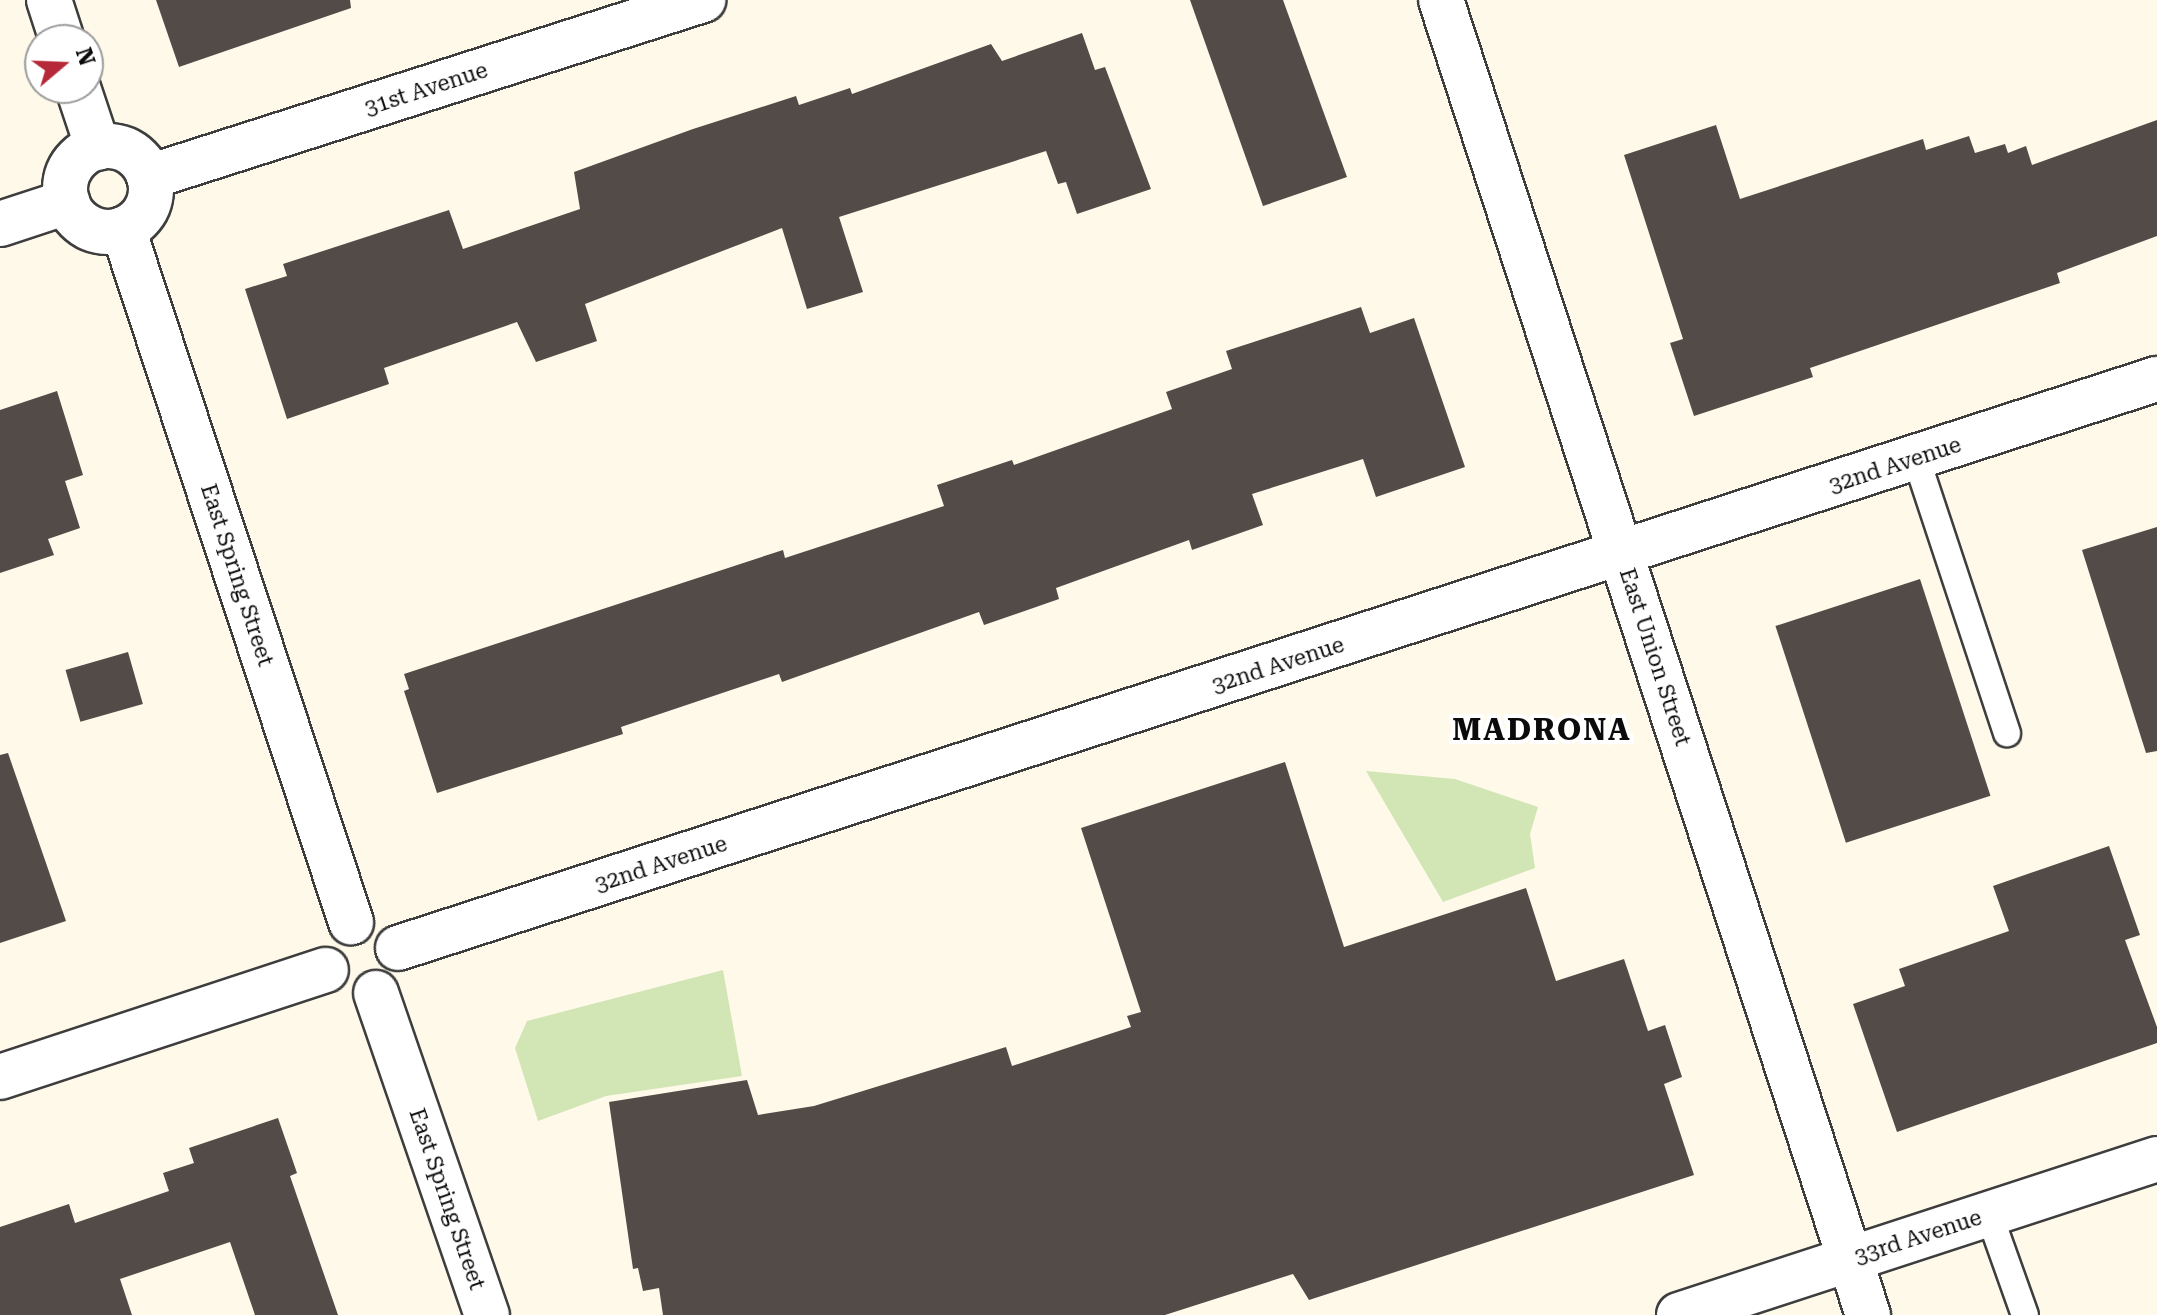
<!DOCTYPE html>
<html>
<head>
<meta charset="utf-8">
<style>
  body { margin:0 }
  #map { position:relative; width:2157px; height:1315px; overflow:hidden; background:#fef9e9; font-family:"Roboto Serif",serif }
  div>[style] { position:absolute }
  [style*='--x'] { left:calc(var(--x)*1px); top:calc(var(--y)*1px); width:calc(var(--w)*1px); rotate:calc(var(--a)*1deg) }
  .green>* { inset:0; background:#d2e6b5 }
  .building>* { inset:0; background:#534b48; transform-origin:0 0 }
  .roads { filter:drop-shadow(2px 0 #3e3e3e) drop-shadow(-2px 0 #3e3e3e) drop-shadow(0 2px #3e3e3e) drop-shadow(0 -2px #3e3e3e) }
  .service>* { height:26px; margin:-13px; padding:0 13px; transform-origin:13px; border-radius:13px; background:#fff }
  .minor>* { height:44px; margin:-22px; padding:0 22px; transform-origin:22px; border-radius:22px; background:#fff }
  .minor>.ring { margin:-22px; padding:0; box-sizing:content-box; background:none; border:44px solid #fff; border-radius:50% }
  .tertiary>* { height:44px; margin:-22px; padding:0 22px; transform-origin:22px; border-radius:22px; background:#fff }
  span { translate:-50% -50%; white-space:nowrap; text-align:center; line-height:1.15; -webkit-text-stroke:8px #fff; paint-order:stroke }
  .street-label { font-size:22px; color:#0b0b0b }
  .district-label { font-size:30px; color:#0b0b0b; font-weight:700; letter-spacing:2px }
  .north { position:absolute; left:24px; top:24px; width:80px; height:80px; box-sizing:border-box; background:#fff; border:2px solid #9d9d9d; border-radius:50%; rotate:71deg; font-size:22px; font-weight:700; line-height:32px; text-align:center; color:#0b0b0b }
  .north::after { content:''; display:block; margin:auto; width:28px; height:36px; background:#b52939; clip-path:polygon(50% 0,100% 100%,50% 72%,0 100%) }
</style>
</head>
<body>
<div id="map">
  <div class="green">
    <i style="clip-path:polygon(1366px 771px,1455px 779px,1538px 807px,1530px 834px,1535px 868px,1443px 902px)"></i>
    <i style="clip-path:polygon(723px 970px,742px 1076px,606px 1096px,538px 1121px,515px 1048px,527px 1021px)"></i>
  </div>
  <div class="building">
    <i style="clip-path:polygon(156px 0,350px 0,351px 8px,179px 67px)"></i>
    <i style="clip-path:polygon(1190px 0,1283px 0,1347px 177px,1263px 206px)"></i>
    <i style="clip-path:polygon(1082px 33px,1095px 70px,1105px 67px,1151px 189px,1077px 214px,1066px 182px,1058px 184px,1046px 151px,839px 217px,863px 292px,807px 309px,782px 228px,585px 304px,597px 341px,536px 362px,517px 322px,384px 368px,389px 384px,287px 419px,245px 289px,287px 276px,283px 264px,449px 210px,463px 249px,580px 209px,574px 172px,693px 129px,796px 96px,799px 105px,850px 88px,852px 94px,991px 44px,1002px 61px)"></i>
    <i style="clip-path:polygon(2157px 120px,2157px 236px,2057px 273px,2060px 283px,1810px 368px,1813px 377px,1694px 416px,1670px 343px,1683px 339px,1624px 155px,1716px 125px,1740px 199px,1923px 139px,1926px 150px,1969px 136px,1975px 153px,2005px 144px,2008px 153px,2026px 146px,2032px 165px)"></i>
    <i style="clip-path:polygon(1361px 307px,1370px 333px,1414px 318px,1465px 467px,1376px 497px,1363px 459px,1252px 494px,1263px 525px,1192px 550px,1189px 540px,1056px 588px,1059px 599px,984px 625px,979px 612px,782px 682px,779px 674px,621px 727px,623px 734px,437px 793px,404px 691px,409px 689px,404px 674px,783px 550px,785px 558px,944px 506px,937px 485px,1012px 460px,1014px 465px,1172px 409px,1166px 392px,1232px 369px,1226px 351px)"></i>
    <i style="clip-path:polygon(57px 391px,83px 475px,65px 481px,80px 528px,48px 539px,54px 555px,0 573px,0 410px)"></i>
    <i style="clip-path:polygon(2157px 527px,2157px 751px,2146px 753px,2082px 550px)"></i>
    <i style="left:1920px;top:579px;width:228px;height:152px;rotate:72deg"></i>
    <i style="left:128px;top:652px;width:54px;height:65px;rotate:74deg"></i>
    <i style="clip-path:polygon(8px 753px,66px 921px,0 943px,0 755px)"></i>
    <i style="clip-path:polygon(1285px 762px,1344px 947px,1526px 888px,1556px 981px,1624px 959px,1648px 1031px,1665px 1025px,1682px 1077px,1664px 1084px,1694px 1175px,1309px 1300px,1293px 1274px,1165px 1315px,663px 1315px,659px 1288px,643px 1291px,638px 1268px,633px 1269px,609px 1102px,747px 1080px,758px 1115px,814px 1106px,1006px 1047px,1012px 1066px,1131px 1027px,1127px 1016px,1141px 1012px,1081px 828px)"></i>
    <i style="clip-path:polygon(2109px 846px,2140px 935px,2125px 940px,2157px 1027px,2157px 1043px,1897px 1132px,1853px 1004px,1905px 986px,1899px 969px,2009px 931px,1993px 886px)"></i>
    <i style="clip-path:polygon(278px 1118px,297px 1173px,290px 1176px,338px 1315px,255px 1315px,230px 1242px,120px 1279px,132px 1315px,0 1315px,0 1227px,69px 1204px,75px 1223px,169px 1191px,163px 1173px,194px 1163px,189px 1148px)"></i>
  </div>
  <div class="roads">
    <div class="service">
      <i style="--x:1916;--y:458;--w:290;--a:71.7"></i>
      <i style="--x:1989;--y:1214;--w:107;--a:70.4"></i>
    </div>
    <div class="minor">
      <i style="--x:49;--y:0;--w:42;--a:72"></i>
      <i style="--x:78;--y:88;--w:63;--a:71.6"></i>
      <i class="ring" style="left:65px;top:146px;width:42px;height:42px"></i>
      <i style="--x:149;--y:177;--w:582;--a:-17.72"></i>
      <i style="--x:0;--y:224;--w:71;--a:-18.2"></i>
      <i style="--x:123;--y:229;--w:730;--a:71.79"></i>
      <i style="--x:398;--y:948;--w:1849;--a:-17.93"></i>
      <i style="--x:376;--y:993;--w:341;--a:71"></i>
      <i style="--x:0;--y:1077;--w:343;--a:-18.2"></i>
      <i style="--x:1679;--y:1315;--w:503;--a:-18.07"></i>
    </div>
    <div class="tertiary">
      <i style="--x:1441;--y:0;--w:1383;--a:72.01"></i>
    </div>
  </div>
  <div class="street-label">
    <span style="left:426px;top:89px;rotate:-18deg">31st Avenue</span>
    <span style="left:1895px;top:465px;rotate:-18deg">32nd Avenue</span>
    <span style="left:237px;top:575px;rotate:72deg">East Spring Street</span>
    <span style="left:1655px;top:657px;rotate:72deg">East Union Street</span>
    <span style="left:1278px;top:665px;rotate:-18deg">32nd Avenue</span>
    <span style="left:661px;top:864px;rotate:-18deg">32nd Avenue</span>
    <span style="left:447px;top:1199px;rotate:71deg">East Spring Street</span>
    <span style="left:1918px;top:1237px;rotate:-18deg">33rd Avenue</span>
  </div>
  <div class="district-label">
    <span style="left:1542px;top:730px">MADRONA</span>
  </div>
  <div class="north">N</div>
</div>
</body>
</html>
